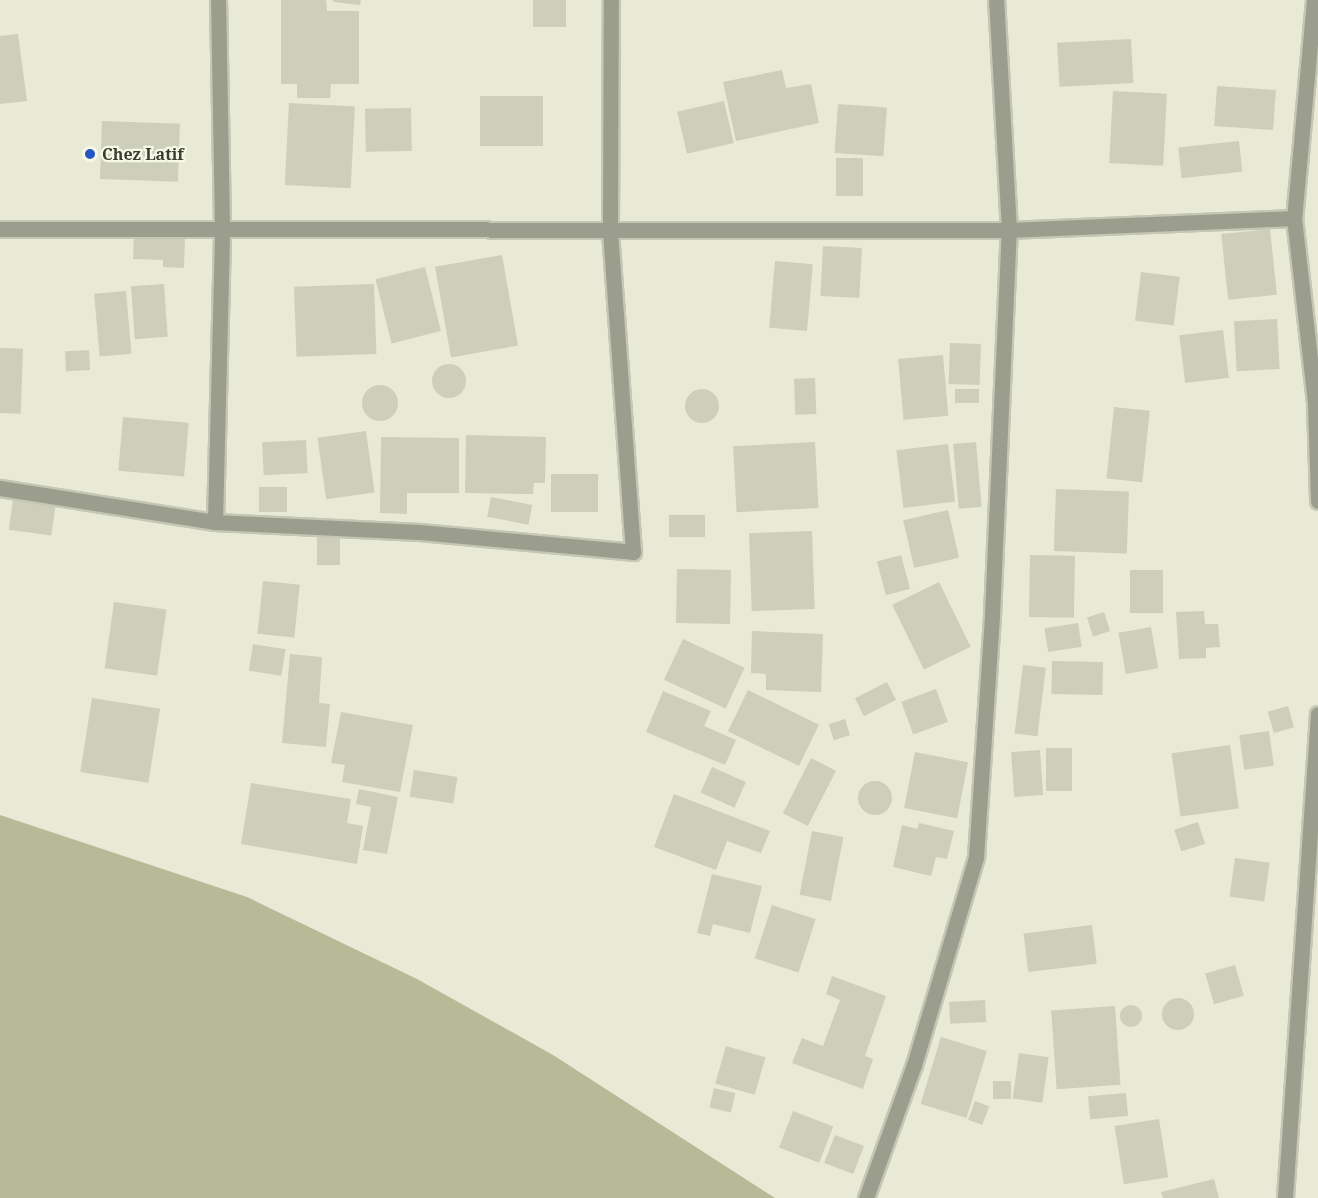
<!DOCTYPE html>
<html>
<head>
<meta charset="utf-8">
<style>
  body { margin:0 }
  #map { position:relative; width:1318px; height:1198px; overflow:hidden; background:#e8ead5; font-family:"Noto Serif",serif }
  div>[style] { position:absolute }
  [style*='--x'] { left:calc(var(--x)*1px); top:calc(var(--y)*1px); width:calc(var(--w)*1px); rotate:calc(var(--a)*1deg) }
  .green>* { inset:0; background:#b6ba97 }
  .building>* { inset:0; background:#cdcfbb; transform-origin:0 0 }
  .round { border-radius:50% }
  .roads { filter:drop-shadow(2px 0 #c5c7b5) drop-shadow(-2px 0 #c5c7b5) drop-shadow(0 2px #c5c7b5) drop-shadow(0 -2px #c5c7b5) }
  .minor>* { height:15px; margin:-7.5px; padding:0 7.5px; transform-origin:7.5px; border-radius:7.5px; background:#9b9e8c }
  .dots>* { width:16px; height:16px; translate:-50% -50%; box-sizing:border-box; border:3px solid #f5f8e2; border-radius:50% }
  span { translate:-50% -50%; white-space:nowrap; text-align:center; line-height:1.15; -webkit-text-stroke:4.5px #f5f8e2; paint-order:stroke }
  .poi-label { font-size:16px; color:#3b3c33; font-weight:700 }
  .left { translate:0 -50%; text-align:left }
</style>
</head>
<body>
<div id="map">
  <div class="green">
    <i style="clip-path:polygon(0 815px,247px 897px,417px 979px,553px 1055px,775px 1198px,0 1198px)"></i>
  </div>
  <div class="building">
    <i style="clip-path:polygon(281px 0,326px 0,327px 11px,359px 11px,359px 84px,331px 84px,330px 98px,297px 98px,297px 84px,281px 84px)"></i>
    <i style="clip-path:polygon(333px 0,361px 0,360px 5px,333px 2px)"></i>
    <i style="left:533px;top:0;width:33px;height:27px"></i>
    <i style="clip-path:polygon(18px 34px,27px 101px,0 104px,0 36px)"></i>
    <i style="left:1131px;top:39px;width:44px;height:74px;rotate:87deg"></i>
    <i style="clip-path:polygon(782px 70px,786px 88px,811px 84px,819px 123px,736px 141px,723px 82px)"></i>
    <i style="left:1217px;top:86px;width:59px;height:40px;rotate:4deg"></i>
    <i style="left:1113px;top:91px;width:54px;height:72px;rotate:3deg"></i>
    <i style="left:480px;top:96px;width:63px;height:50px"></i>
    <i style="left:724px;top:101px;width:43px;height:48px;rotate:77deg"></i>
    <i style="left:289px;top:103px;width:66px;height:82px;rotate:3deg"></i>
    <i style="left:838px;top:104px;width:49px;height:49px;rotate:4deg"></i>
    <i style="left:411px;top:108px;width:43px;height:46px;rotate:89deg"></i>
    <i style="left:102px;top:121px;width:78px;height:58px;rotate:2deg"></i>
    <i style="left:1239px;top:141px;width:31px;height:61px;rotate:84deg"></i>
    <i style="left:836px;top:158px;width:27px;height:38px"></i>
    <i style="left:1270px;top:229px;width:66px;height:49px;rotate:84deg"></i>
    <i style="clip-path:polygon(134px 236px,185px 238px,184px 268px,163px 267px,163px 260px,133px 259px)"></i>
    <i style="left:823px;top:246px;width:39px;height:50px;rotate:3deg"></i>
    <i style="left:502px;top:255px;width:92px;height:68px;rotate:80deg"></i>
    <i style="left:775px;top:261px;width:38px;height:67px;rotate:5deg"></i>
    <i style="left:425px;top:267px;width:66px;height:51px;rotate:76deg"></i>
    <i style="left:1141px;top:272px;width:39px;height:49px;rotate:7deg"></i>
    <i style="left:164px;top:284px;width:53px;height:33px;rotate:86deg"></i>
    <i style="left:374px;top:284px;width:70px;height:80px;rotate:88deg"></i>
    <i style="left:126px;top:291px;width:63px;height:32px;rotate:85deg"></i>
    <i style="left:1277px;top:319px;width:50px;height:43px;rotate:87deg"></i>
    <i style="left:1223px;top:330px;width:48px;height:44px;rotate:83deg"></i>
    <i style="left:950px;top:343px;width:31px;height:41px;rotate:2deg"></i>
    <i style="left:0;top:348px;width:23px;height:65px;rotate:2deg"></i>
    <i style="left:89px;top:350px;width:20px;height:24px;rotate:87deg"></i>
    <i style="left:943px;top:355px;width:61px;height:45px;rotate:85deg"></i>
    <i class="round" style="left:432px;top:364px;width:34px;height:34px"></i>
    <i style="left:815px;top:378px;width:36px;height:21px;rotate:88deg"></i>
    <i class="round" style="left:362px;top:385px;width:36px;height:36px"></i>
    <i style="left:979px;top:389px;width:14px;height:24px;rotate:90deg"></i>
    <i class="round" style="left:685px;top:389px;width:34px;height:34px"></i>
    <i style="left:1114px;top:407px;width:36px;height:72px;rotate:6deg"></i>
    <i style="left:123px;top:417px;width:66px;height:54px;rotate:5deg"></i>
    <i style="left:366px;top:431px;width:62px;height:49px;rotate:82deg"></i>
    <i style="clip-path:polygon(466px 435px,546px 437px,545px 483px,534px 483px,533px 494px,465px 493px)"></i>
    <i style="clip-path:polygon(381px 437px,459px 438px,459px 493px,407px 493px,407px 514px,380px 513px)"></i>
    <i style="left:306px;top:440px;width:33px;height:44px;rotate:87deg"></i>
    <i style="left:815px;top:442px;width:66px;height:82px;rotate:87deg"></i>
    <i style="left:976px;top:442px;width:65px;height:23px;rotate:85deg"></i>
    <i style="left:948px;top:444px;width:58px;height:52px;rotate:83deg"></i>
    <i style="left:551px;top:474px;width:47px;height:38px"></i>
    <i style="left:287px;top:487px;width:25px;height:28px;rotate:90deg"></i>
    <i style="left:1056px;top:489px;width:73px;height:62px;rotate:2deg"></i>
    <i style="left:14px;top:492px;width:43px;height:38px;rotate:8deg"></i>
    <i style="left:491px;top:497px;width:42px;height:20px;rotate:11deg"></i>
    <i style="left:948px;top:510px;width:49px;height:46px;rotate:77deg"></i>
    <i style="left:669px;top:515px;width:36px;height:22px"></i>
    <i style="left:812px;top:531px;width:78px;height:63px;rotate:88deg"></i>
    <i style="left:317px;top:536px;width:23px;height:29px"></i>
    <i style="left:901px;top:555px;width:35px;height:25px;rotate:75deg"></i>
    <i style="left:1030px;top:555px;width:45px;height:62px;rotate:1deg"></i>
    <i style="left:677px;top:569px;width:54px;height:54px;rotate:1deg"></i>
    <i style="left:1130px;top:570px;width:33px;height:43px"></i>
    <i style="left:263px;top:581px;width:37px;height:53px;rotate:6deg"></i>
    <i style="left:939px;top:582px;width:72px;height:52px;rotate:64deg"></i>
    <i style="left:114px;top:602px;width:53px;height:67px;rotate:8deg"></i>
    <i style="clip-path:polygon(1204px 611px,1205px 624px,1218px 624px,1220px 647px,1206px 648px,1206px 658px,1179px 659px,1176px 612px)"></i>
    <i style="left:1104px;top:612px;width:20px;height:18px;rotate:72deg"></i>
    <i style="left:1078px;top:623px;width:24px;height:34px;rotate:81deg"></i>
    <i style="left:1151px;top:627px;width:42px;height:33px;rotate:80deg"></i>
    <i style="clip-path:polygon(752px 631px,823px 634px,821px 692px,766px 690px,766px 674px,751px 673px)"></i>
    <i style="left:683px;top:639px;width:68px;height:45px;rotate:25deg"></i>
    <i style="left:253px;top:644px;width:33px;height:27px;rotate:9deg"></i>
    <i style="clip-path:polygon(290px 654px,322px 657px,319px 703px,330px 704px,326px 747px,282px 743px)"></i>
    <i style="left:1052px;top:661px;width:51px;height:33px;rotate:1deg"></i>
    <i style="left:1023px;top:665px;width:23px;height:69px;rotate:7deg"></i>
    <i style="left:887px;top:682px;width:20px;height:36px;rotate:63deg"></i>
    <i style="left:936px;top:689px;width:35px;height:37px;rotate:70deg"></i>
    <i style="left:748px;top:690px;width:79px;height:46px;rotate:26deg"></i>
    <i style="clip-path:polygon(663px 691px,711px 711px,704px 726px,736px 740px,725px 765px,646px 732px)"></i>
    <i style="left:92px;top:698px;width:69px;height:75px;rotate:9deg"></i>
    <i style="left:1288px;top:706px;width:22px;height:21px;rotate:74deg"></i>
    <i style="clip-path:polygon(341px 712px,413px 725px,400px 792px,342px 782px,345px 765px,331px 763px)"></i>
    <i style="left:845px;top:719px;width:17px;height:17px;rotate:73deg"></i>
    <i style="left:1269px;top:731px;width:35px;height:30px;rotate:82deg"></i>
    <i style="left:1230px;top:745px;width:64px;height:59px;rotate:82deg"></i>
    <i style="left:1046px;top:748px;width:26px;height:43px"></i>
    <i style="left:1040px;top:750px;width:45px;height:29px;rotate:86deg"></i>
    <i style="left:915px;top:752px;width:54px;height:57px;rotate:11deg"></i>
    <i style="left:811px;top:758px;width:28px;height:62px;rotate:27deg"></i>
    <i style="left:712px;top:767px;width:37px;height:28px;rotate:24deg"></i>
    <i style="left:414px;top:770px;width:44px;height:27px;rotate:9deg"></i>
    <i class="round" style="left:858px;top:781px;width:34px;height:34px"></i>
    <i style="clip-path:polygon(251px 783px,351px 799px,347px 823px,363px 826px,357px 864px,241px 844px)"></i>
    <i style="clip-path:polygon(359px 789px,398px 797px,387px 854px,363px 850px,371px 807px,356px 804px)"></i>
    <i style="clip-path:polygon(674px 794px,770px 831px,761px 853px,727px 841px,716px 870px,654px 847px)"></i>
    <i style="left:1198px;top:822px;width:23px;height:25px;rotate:72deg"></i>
    <i style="clip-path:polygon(919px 823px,954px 831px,947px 859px,936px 857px,931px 876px,893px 867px,902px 825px,917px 829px)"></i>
    <i style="left:812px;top:831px;width:32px;height:65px;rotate:11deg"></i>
    <i style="left:1235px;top:858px;width:35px;height:39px;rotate:8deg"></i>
    <i style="clip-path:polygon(712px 874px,762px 886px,750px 933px,713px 924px,710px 936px,697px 933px)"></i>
    <i style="left:772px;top:905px;width:46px;height:56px;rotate:18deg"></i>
    <i style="left:1092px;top:925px;width:39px;height:69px;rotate:83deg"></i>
    <i style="left:1235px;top:965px;width:32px;height:31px;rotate:74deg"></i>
    <i style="clip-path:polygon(832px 976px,886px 996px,865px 1056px,873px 1059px,863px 1089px,792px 1063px,802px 1038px,823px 1046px,840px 1000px,826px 994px)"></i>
    <i class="round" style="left:1162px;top:998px;width:32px;height:32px"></i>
    <i style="left:985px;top:1000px;width:22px;height:36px;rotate:87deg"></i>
    <i class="round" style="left:1120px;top:1005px;width:22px;height:22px"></i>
    <i style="left:1115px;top:1006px;width:79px;height:64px;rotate:86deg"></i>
    <i style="left:941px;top:1037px;width:48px;height:70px;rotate:17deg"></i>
    <i style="left:726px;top:1046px;width:41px;height:39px;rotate:16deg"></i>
    <i style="left:1019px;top:1053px;width:30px;height:46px;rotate:8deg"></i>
    <i style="left:993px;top:1081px;width:18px;height:18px"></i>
    <i style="left:714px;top:1088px;width:22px;height:20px;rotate:13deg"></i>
    <i style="left:1126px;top:1093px;width:23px;height:38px;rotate:85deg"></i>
    <i style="left:975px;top:1101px;width:15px;height:20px;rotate:20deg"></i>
    <i style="left:793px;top:1111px;width:43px;height:39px;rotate:21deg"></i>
    <i style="left:1159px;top:1119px;width:59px;height:45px;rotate:81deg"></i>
    <i style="left:835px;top:1135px;width:31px;height:30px;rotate:21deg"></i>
    <i style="clip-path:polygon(1214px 1179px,1219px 1198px,1163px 1198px,1161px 1192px)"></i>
  </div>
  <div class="roads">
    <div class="minor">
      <i style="--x:1314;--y:0;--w:219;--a:95.2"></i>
      <i style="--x:1294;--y:218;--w:186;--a:83.5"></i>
      <i style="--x:1315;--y:403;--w:98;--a:88.2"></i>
      <i style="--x:0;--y:229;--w:1009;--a:0.06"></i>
      <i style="--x:1009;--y:230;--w:285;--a:-2.4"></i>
      <i style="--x:0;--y:488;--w:218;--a:9"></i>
      <i style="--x:215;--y:522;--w:204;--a:2.8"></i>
      <i style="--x:419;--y:532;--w:215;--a:5.3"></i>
      <i style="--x:633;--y:552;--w:322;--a:-94.1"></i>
      <i style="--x:610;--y:231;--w:231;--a:-89.8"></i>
      <i style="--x:215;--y:522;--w:296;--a:-88.6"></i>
      <i style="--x:222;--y:226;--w:226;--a:-91"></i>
      <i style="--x:866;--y:1198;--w:141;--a:-70.2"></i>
      <i style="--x:914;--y:1065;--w:217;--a:-73.4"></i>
      <i style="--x:976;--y:857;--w:243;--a:-86.2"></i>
      <i style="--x:992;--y:615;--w:385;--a:-87.5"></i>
      <i style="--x:1009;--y:230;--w:230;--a:-93.2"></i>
      <i style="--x:1285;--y:1198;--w:485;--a:-86.1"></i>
    </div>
  </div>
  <div class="dots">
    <i style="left:90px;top:154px;background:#2355c3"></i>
  </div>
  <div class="poi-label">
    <span class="left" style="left:102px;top:154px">Chez Latif</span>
  </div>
</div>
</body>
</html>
